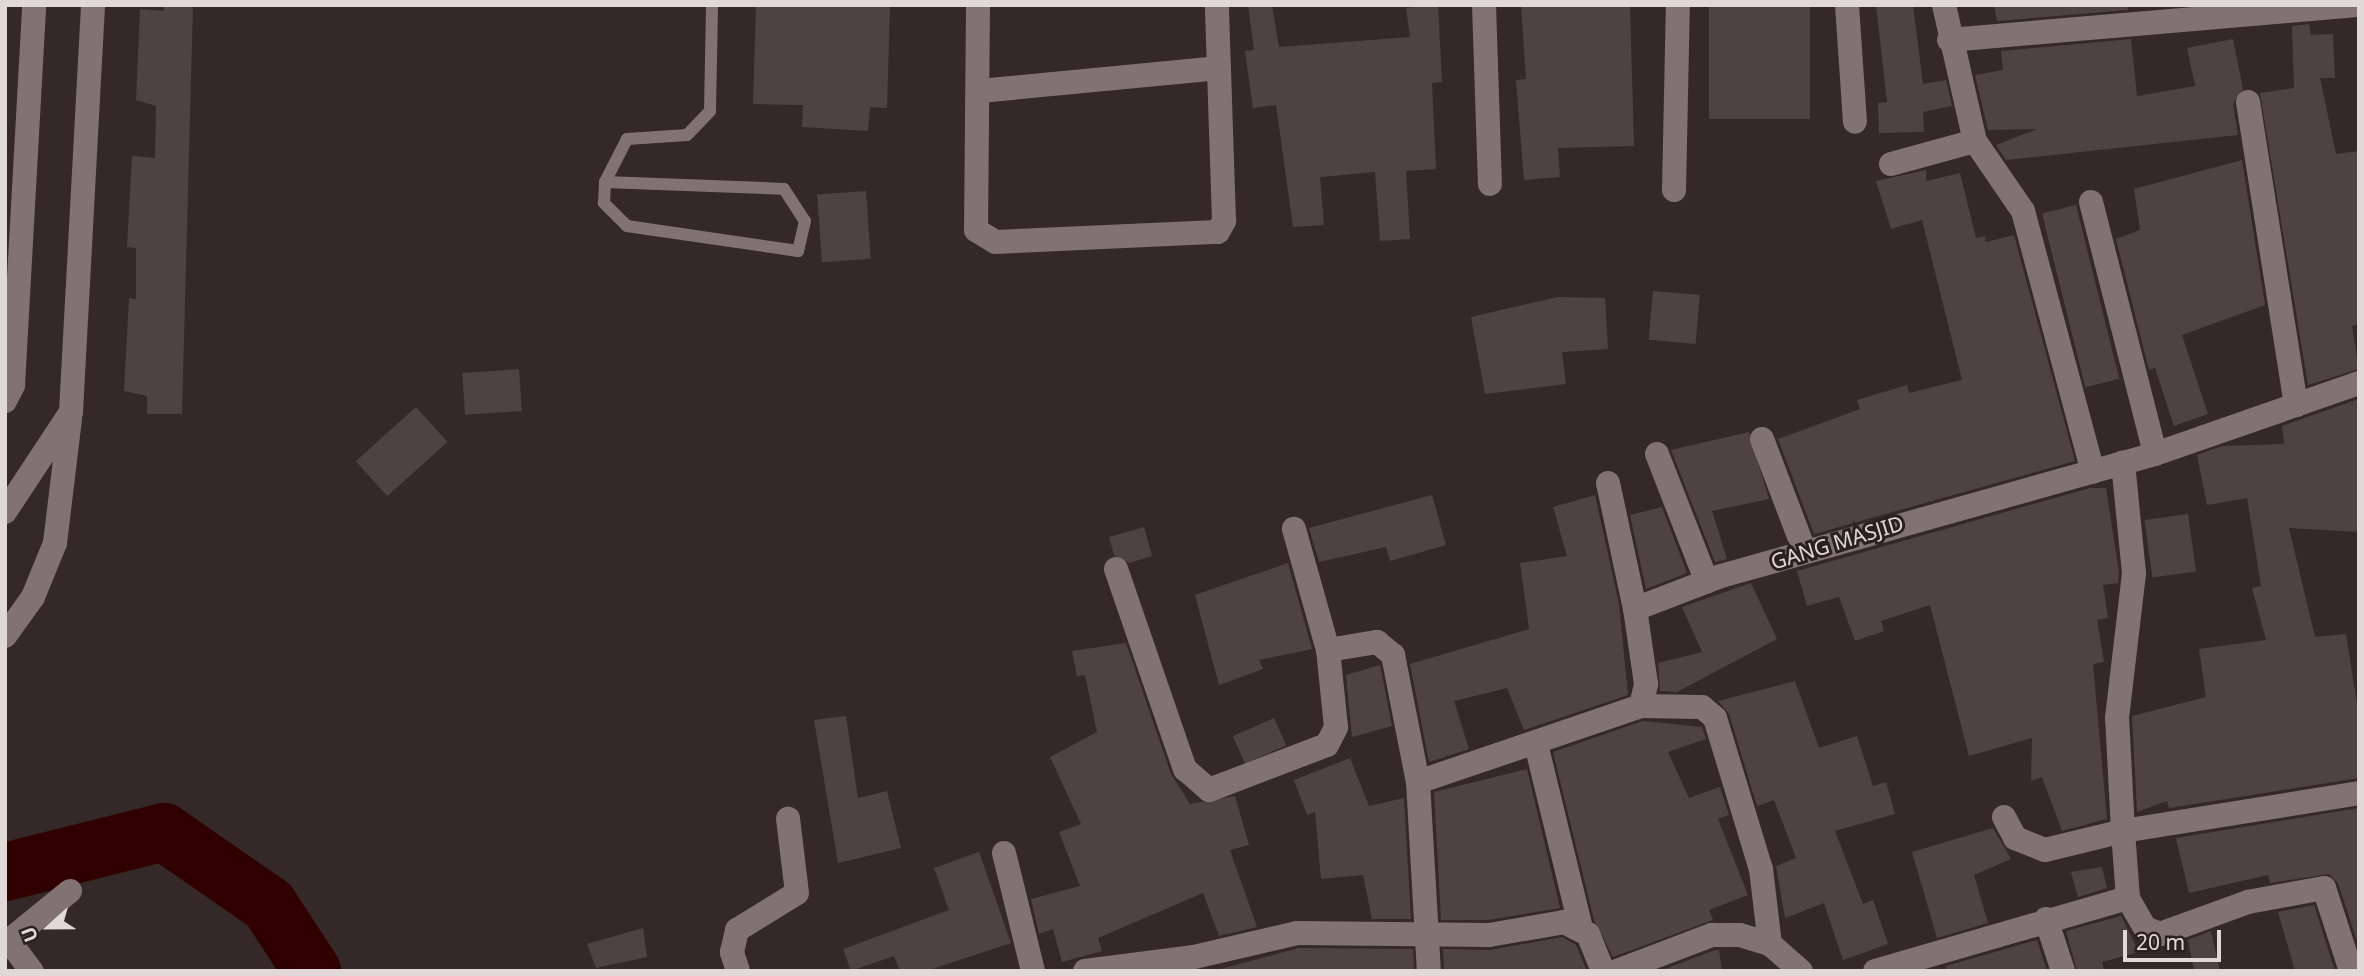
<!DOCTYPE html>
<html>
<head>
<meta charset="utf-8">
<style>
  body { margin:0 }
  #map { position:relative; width:2364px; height:976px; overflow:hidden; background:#342928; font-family:"Noto Sans",sans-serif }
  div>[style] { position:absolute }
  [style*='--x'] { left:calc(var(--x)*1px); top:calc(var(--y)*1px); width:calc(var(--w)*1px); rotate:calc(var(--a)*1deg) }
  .river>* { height:58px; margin:-29px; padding:0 29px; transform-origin:29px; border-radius:29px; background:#300000 }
  .building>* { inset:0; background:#4f4342; transform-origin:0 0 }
  .lane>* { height:12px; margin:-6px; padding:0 6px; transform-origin:6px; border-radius:6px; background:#807372 }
  .street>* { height:24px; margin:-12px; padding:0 12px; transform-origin:12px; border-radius:12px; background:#807372 }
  span { translate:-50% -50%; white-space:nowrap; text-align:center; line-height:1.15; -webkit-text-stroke:6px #2a201e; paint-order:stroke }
  .street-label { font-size:21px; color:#e1d9d8 }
  .frame { position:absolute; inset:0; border:7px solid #e1d9d8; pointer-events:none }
  .north { position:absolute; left:14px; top:892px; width:70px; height:70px; -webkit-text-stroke:5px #2a201e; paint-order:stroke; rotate:249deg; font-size:19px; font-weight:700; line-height:28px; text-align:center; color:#e1d9d8 }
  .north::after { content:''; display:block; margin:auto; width:24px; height:32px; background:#e1d9d8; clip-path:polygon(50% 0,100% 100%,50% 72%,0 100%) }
  .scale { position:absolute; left:2123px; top:930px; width:98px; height:32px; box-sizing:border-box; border:4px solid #e1d9d8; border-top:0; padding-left:9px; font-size:21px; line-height:24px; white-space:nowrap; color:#e1d9d8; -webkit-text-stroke:5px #2a201e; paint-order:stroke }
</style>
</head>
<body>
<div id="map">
  <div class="river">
    <i style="--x:5;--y:872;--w:164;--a:-14.1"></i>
    <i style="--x:164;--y:832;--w:128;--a:34.8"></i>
    <i style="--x:269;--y:905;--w:79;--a:56.9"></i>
  </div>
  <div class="building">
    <i style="clip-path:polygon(164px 5px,193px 5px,182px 414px,147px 414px,147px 396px,124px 391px,129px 298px,136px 299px,136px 248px,127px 247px,132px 156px,155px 158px,156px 106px,136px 100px,140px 9px,164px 11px)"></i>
    <i style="clip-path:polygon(756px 5px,890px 5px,887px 108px,870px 107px,868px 131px,802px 127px,803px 105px,753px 104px)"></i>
    <i style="clip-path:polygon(1248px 5px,1272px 5px,1279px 47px,1410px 37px,1406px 8px,1438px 5px,1442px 82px,1432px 83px,1436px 169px,1406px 171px,1410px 239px,1380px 241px,1375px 172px,1320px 177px,1324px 225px,1293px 227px,1276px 105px,1253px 108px,1245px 51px,1254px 50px)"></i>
    <i style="clip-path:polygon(1521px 5px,1630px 5px,1634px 146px,1558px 148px,1560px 177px,1524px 180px,1516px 80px,1526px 79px)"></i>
    <i style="left:1709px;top:5px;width:101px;height:114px"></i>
    <i style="clip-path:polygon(1876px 5px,1913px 5px,1923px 84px,1946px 80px,1952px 106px,1923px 112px,1924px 132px,1879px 133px,1878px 103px,1887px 102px)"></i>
    <i style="clip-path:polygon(1994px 5px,2127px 5px,2128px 10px,1997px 21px)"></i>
    <i style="clip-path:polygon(2309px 24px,2311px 35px,2333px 34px,2335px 78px,2320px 78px,2336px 154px,2359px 151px,2359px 324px,2352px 326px,2359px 369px,2308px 385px,2260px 93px,2294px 88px,2292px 26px)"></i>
    <i style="clip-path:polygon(2131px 39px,2137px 96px,2195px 86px,2187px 48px,2233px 39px,2243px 89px,2233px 104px,2238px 135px,2006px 160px,1996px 145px,2037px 129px,1988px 130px,1975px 75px,2003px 70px,2001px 51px)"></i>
    <i style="clip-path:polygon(2242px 160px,2265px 305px,2182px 335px,2208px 414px,2174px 426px,2155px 368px,2149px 370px,2116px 239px,2140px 230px,2134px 189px)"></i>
    <i style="clip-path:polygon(1926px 170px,1926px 181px,1960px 173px,1976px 238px,1985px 236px,1986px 242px,2014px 235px,2075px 461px,1814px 534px,1778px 439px,1860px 409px,1857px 400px,1907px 385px,1909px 393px,1962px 380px,1922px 220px,1891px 229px,1876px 181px)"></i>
    <i style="left:866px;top:191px;width:68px;height:49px;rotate:86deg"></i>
    <i style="left:2076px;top:205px;width:179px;height:35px;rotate:76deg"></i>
    <i style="left:1653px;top:291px;width:47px;height:49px;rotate:5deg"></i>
    <i style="clip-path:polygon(1558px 297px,1605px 298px,1608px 349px,1562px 352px,1566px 384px,1485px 394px,1471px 317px)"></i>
    <i style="left:519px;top:369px;width:42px;height:57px;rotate:86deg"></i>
    <i style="clip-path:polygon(2359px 399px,2359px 532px,2289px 528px,2315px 637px,2346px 634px,2359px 716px,2359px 778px,2169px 808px,2167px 801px,2137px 812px,2132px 716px,2206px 697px,2199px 649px,2266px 640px,2252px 588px,2261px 586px,2247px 498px,2207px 505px,2197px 455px,2222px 446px,2284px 444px,2282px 426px)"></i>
    <i style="left:416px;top:407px;width:47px;height:81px;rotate:48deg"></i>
    <i style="clip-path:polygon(1749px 432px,1769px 499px,1712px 511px,1727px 559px,1715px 562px,1671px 450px)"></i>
    <i style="clip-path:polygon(2090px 488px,2106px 488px,2119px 573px,2118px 583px,2103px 585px,2108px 618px,2097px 620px,2104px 662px,2093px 664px,2107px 819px,2062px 831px,2042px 777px,2031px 781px,2032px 738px,1969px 756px,1930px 605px,1881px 621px,1884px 631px,1855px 641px,1839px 597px,1807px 606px,1797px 571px)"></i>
    <i style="clip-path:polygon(1432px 495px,1446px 545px,1390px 561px,1386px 547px,1319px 562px,1309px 528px)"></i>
    <i style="clip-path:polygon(1595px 495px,1619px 604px,1628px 695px,1524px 730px,1507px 688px,1454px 701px,1469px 749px,1429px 762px,1410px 664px,1529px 629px,1520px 563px,1567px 556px,1553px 507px)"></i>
    <i style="clip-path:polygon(1662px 507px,1687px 573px,1646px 589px,1630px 515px)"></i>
    <i style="left:2188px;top:514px;width:58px;height:44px;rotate:82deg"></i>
    <i style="clip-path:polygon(1144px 527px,1152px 556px,1129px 563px,1114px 555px,1109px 537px)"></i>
    <i style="clip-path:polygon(1288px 563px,1312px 649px,1259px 660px,1263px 669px,1219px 685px,1195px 595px)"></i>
    <i style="clip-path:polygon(1751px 583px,1777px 639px,1677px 692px,1660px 691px,1658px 663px,1702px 652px,1682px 607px)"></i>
    <i style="clip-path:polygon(1126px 643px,1171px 774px,1190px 804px,1235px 796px,1249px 845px,1230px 850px,1257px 927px,1219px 936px,1203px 893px,1098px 938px,1102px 951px,1062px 962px,1053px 929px,1039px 934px,1031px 899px,1080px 886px,1059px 832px,1081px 824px,1050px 757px,1097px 732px,1085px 675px,1077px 676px,1072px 651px)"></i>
    <i style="clip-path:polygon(1380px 665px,1392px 726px,1352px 737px,1346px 675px)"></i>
    <i style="clip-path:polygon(1795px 681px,1819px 748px,1857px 736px,1873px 786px,1886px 782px,1895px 814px,1835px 831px,1863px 904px,1873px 900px,1888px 944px,1843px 960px,1824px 903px,1785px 918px,1776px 866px,1796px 858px,1774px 800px,1757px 806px,1729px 714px,1718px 701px)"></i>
    <i style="clip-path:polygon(846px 716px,858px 798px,887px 791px,901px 848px,838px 863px,814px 720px)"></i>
    <i style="left:1274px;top:718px;width:30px;height:45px;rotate:66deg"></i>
    <i style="clip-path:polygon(1643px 721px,1702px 727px,1706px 739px,1668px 752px,1689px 798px,1720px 787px,1729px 815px,1718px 819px,1748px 895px,1709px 910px,1713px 920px,1613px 957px,1594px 920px,1553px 752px)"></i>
    <i style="clip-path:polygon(1350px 758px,1369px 806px,1404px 798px,1411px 919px,1372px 919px,1363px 875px,1321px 879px,1315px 812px,1307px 815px,1294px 780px)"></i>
    <i style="clip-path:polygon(1527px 769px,1560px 908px,1488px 920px,1441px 920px,1434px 792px)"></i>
    <i style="clip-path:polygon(2359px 808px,2359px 947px,2338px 883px,2329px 874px,2270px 883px,2268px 875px,2189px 893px,2176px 838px)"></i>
    <i style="clip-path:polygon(1993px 828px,2011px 859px,1974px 875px,1988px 923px,1937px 938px,1912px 852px)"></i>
    <i style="clip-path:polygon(979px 852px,1011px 943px,926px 971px,900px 971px,894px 956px,851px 971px,843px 949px,949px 910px,934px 868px)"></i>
    <i style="clip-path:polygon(2102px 867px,2107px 888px,2078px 897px,2071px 872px)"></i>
    <i style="clip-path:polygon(2314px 905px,2335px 971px,2295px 971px,2278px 912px)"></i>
    <i style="clip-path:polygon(2121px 916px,2139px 952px,2102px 962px,2104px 971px,2077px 971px,2066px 931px)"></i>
    <i style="clip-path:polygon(643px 928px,647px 957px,596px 968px,587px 944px)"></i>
    <i style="clip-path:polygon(2211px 931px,2220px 971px,2194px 971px,2188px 940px)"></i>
    <i style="clip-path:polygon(1562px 937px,1576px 945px,1587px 971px,1444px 971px,1443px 949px,1491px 950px)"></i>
    <i style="clip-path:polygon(2037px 940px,2047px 971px,1947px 971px,1946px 966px)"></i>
    <i style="clip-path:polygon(1299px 948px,1413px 949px,1414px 971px,1213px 971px)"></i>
    <i style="clip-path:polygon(1719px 950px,1722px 971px,1660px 971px,1715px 950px)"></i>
  </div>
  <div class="lane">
    <i style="--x:605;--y:182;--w:179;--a:2.2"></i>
    <i style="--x:784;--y:189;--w:38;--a:57"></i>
    <i style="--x:805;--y:221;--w:31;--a:103"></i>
    <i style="--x:798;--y:251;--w:173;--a:-171.7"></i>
    <i style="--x:627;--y:226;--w:33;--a:-135"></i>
    <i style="--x:604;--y:203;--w:21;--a:-87"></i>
    <i style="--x:605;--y:182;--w:48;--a:-62.9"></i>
    <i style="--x:627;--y:139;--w:60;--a:-3.8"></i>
    <i style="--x:687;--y:135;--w:33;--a:-46"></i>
    <i style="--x:710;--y:111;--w:106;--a:-88.9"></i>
  </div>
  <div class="street">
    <i style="--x:978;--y:5;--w:225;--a:90.5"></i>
    <i style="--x:976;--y:230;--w:22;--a:32"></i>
    <i style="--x:995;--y:242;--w:223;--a:-2.6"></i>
    <i style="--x:1218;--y:232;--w:13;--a:-61"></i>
    <i style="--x:1224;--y:221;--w:216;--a:-91.9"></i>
    <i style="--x:1484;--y:5;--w:179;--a:88.1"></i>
    <i style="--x:1847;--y:5;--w:117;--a:86.1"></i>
    <i style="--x:1944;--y:5;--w:139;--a:77.2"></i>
    <i style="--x:1975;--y:141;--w:85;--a:55.6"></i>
    <i style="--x:2023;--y:211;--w:270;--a:75"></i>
    <i style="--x:1949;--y:40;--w:409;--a:-4.9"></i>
    <i style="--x:980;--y:91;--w:238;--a:-5.5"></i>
    <i style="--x:2248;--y:102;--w:307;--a:81"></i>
    <i style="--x:1891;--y:164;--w:87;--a:-15.3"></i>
    <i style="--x:1674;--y:190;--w:185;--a:-88.8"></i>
    <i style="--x:2091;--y:202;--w:260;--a:75.7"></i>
    <i style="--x:5;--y:401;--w:18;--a:-63"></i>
    <i style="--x:13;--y:385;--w:381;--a:-86.8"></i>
    <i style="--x:1762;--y:439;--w:121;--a:69.2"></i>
    <i style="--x:1657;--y:454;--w:137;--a:68.7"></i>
    <i style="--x:1608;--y:483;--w:129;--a:77.9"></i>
    <i style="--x:5;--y:512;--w:120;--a:-56.6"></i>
    <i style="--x:71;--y:412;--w:408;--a:-86.9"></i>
    <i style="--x:1116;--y:569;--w:212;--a:71"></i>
    <i style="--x:1185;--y:769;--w:32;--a:41"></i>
    <i style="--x:1209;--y:790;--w:126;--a:-20.9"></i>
    <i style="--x:1327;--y:745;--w:20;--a:-63"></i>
    <i style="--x:1336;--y:727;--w:77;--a:-95.9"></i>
    <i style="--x:1328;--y:650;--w:126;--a:-105.7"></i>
    <i style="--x:5;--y:636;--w:48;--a:-54.3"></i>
    <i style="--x:33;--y:597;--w:58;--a:-67.8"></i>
    <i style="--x:55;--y:543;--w:125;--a:-83.1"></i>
    <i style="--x:1328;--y:650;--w:50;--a:-9.3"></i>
    <i style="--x:1377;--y:642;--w:21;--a:39"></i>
    <i style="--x:1393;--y:655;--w:129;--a:78.9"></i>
    <i style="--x:1418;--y:782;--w:189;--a:86.7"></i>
    <i style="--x:1641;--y:706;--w:61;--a:0.9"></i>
    <i style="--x:1702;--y:707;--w:17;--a:40"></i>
    <i style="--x:1715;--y:718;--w:158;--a:73.1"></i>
    <i style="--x:1761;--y:869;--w:76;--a:83.2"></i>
    <i style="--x:1536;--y:744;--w:186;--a:76.3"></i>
    <i style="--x:1418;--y:782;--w:236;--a:-18.8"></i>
    <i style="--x:1641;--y:706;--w:23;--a:-77"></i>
    <i style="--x:1646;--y:684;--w:76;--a:-98.3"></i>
    <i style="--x:1635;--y:609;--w:92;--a:-21"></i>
    <i style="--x:1721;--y:576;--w:451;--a:-15.7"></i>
    <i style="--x:2155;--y:454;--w:216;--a:-19.2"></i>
    <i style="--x:2004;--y:817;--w:24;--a:62"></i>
    <i style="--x:2015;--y:838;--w:32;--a:22"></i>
    <i style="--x:2045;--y:850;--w:80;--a:-13.7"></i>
    <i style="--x:2123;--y:831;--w:113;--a:-93"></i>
    <i style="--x:2117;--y:718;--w:146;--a:-83.3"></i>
    <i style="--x:2134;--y:573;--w:111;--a:-95.7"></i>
    <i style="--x:1004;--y:853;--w:122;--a:76.2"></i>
    <i style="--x:2046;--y:919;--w:55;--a:71.9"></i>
    <i style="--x:9;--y:941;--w:38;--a:53"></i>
    <i style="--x:5;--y:944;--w:84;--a:-39.2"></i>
    <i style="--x:738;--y:971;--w:20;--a:-108"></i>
    <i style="--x:732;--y:952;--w:23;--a:-77"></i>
    <i style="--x:737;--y:930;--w:70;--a:-31.7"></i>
    <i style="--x:797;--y:893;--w:75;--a:-96.9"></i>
    <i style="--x:1085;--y:971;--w:110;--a:-7.3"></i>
    <i style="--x:1194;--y:957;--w:106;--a:-13.1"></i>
    <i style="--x:1297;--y:933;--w:192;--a:0.6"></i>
    <i style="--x:1489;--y:935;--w:76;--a:-9.8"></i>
    <i style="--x:1564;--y:922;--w:27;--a:27"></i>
    <i style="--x:1588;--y:934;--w:40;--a:68"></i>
    <i style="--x:1617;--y:971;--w:102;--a:-20.8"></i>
    <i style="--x:1712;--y:935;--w:28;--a:0"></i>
    <i style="--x:1740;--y:935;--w:31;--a:17"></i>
    <i style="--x:1770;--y:944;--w:41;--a:41.1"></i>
    <i style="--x:1875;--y:971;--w:263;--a:-16.1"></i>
    <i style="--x:2351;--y:971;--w:87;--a:-108"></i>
    <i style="--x:2324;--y:888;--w:77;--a:169.6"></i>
    <i style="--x:2248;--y:902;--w:94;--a:160"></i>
    <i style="--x:2160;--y:934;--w:16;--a:-158"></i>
    <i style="--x:2145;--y:928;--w:34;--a:-120"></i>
    <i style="--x:2128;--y:898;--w:67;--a:-94.3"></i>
    <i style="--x:2123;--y:831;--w:239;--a:-9.1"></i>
  </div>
  <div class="street-label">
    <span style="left:1837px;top:542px;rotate:-17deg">GANG MASJID</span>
  </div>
  <div class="frame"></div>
  <div class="north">U</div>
  <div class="scale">20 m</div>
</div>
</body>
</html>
